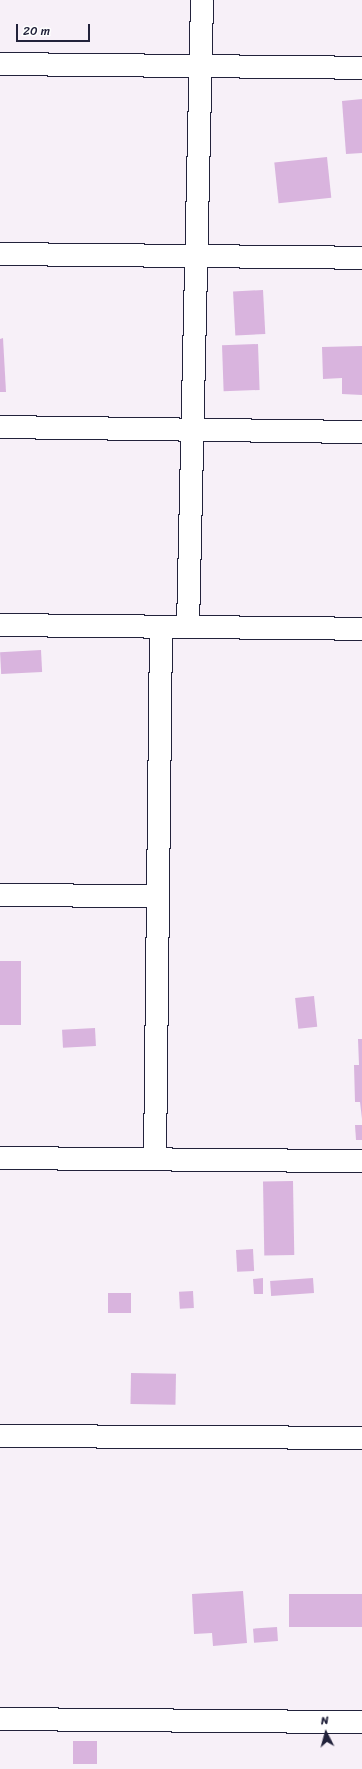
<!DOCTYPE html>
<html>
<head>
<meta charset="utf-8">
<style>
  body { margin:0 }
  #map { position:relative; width:362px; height:1769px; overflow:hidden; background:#f7f0f8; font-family:Sriracha,sans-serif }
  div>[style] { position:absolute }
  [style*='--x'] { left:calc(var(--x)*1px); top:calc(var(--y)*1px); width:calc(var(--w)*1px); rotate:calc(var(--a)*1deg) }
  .building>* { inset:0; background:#d9b4de; transform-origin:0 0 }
  .roads { filter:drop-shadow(1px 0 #22223b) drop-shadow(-1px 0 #22223b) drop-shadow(0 1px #22223b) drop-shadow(0 -1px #22223b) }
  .street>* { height:22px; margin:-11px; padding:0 11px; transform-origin:11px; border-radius:11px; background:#fff }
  span { translate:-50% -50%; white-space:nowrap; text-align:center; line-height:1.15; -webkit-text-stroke:3px #fff; paint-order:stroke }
  .north { position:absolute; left:306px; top:1713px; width:40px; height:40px; -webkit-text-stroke:3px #fff; paint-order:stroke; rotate:354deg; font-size:11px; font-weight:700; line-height:16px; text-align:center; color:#22223b }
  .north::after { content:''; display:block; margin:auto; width:14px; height:18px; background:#22223b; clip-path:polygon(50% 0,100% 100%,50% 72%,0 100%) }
  .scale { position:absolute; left:16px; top:24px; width:74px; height:18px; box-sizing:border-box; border:2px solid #22223b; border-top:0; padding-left:5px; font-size:12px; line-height:14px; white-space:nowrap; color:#22223b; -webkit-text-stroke:3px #fff; paint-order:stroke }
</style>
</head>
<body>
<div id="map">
  <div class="building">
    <i style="clip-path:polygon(362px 99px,362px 153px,346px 154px,342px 101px)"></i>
    <i style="left:327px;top:157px;width:41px;height:53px;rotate:84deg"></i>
    <i style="left:263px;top:290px;width:44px;height:30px;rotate:87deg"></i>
    <i style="clip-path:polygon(3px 338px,6px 392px,0 392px,0 339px)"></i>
    <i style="left:258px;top:344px;width:46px;height:36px;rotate:88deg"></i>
    <i style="clip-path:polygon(362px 346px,362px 395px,342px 394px,342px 378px,323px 379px,322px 347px)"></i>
    <i style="left:41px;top:650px;width:22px;height:41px;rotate:87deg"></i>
    <i style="left:0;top:961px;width:21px;height:64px"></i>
    <i style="left:314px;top:996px;width:31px;height:19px;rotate:84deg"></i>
    <i style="left:95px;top:1028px;width:18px;height:33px;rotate:87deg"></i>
    <i style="clip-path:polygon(358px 1039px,362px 1039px,362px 1119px,360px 1102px,355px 1102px,354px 1065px,359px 1065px)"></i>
    <i style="clip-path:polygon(355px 1125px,362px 1125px,362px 1140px,356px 1140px)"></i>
    <i style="left:293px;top:1181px;width:74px;height:30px;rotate:89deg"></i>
    <i style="left:253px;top:1249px;width:22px;height:17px;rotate:87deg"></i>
    <i style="clip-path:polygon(263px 1278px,263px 1294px,254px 1294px,253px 1279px)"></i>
    <i style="left:313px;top:1278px;width:15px;height:43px;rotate:86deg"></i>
    <i style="left:193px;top:1291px;width:17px;height:14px;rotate:87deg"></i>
    <i style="left:108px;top:1293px;width:23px;height:20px"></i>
    <i style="left:131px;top:1373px;width:45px;height:31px;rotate:1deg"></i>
    <i style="clip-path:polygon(243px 1591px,247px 1643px,213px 1646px,212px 1633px,194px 1634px,192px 1594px)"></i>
    <i style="left:289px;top:1594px;width:73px;height:33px"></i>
    <i style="left:277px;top:1627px;width:14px;height:24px;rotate:86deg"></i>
    <i style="left:97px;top:1741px;width:23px;height:24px;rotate:90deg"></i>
  </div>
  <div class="roads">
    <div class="street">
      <i style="--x:0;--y:64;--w:362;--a:0.6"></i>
      <i style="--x:0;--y:254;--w:362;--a:0.6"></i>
      <i style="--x:0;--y:427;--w:362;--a:0.8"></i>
      <i style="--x:0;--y:625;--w:362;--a:0.6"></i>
      <i style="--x:188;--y:627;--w:627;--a:-88.72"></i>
      <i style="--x:0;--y:895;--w:158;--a:0.4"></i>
      <i style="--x:0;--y:1158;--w:362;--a:0.5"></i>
      <i style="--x:155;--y:1159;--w:532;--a:-89.35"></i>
      <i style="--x:0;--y:1436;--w:362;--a:0.3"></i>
      <i style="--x:0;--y:1719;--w:362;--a:0.5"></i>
    </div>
  </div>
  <div class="north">N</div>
  <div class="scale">20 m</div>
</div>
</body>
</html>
